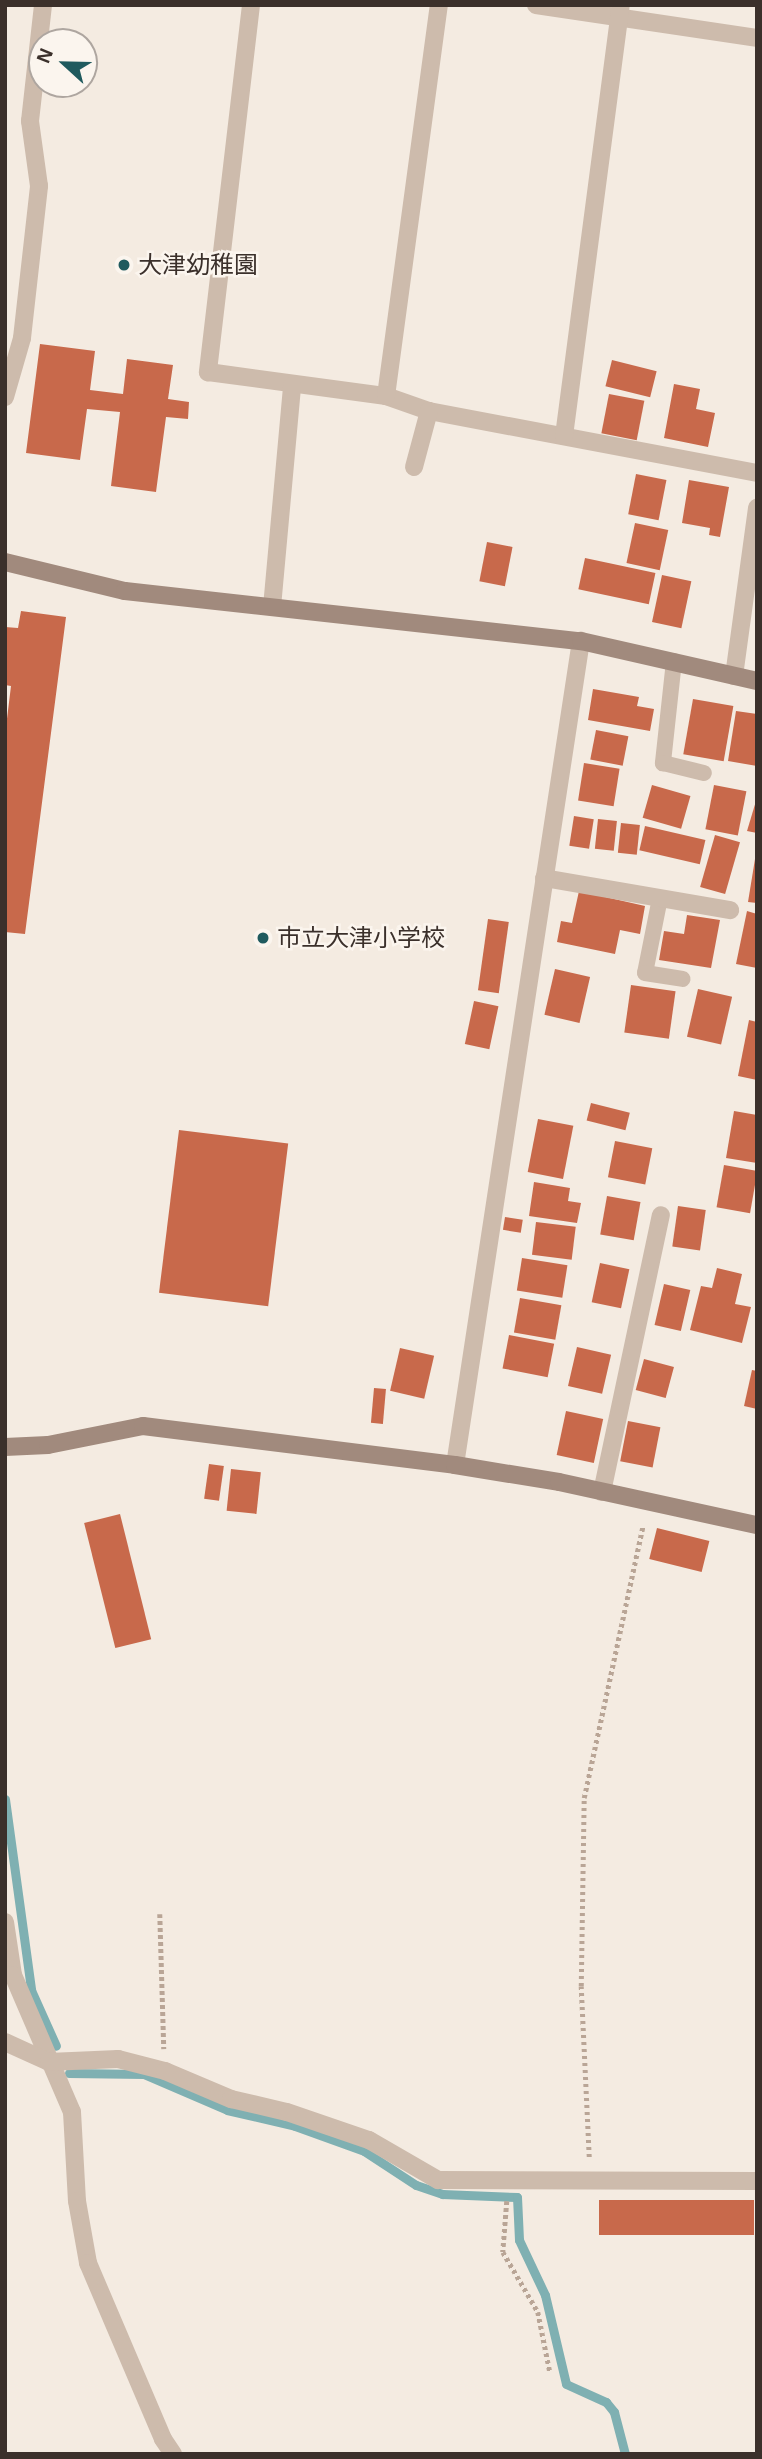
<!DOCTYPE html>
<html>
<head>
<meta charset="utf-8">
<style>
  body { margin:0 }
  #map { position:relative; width:762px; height:2459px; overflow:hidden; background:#f4ebe1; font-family:Helvetica,"Noto Sans JP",sans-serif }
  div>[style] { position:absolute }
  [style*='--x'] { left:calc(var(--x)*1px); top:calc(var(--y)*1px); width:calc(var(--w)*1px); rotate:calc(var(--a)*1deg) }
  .stream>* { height:9px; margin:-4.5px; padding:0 4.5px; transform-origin:4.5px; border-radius:4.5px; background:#7fb0b2 }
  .building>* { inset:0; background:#c8694b; transform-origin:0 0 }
  .path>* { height:4.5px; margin-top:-2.25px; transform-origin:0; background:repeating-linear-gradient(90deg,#b9a596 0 3.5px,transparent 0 7px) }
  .lane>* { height:16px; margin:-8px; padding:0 8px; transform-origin:8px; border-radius:8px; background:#cdbbac }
  .street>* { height:18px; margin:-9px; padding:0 9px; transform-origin:9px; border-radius:9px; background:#cdbbac }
  .secondary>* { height:18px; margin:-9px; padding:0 9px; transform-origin:9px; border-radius:9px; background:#a18a7d }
  .dots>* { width:19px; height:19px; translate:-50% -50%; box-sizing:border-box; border:4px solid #fbf5ee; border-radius:50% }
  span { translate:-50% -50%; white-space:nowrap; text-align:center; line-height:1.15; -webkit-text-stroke:5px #fbf5ee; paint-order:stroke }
  .poi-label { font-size:24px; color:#3b302b }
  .left { translate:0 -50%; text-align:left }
  .frame { position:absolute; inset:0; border:7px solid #3b302b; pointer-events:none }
  .north { position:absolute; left:28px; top:28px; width:70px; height:70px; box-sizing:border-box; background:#fbf5ee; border:2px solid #aea6a0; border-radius:50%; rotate:292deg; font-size:19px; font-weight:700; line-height:28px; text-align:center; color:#3b302b }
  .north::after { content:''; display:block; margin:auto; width:24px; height:32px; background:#1f5a5e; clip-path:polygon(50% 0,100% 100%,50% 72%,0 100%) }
</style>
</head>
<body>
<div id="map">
  <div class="stream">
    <i style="--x:5;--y:1799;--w:193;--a:82.2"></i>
    <i style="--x:31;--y:1990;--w:61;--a:65.9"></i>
    <i style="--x:69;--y:2073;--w:75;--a:0.8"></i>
    <i style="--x:144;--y:2074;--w:90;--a:23.4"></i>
    <i style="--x:227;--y:2110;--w:70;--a:13.2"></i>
    <i style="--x:295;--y:2126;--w:73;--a:19.9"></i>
    <i style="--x:364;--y:2151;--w:62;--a:33.2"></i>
    <i style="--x:416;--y:2185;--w:28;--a:19"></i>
    <i style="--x:442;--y:2194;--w:75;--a:2.3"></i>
    <i style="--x:517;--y:2197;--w:43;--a:87.3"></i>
    <i style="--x:519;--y:2240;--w:61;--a:64.7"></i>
    <i style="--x:545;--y:2295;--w:91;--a:76.7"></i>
    <i style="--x:566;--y:2384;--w:44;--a:24.2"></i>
    <i style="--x:606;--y:2402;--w:13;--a:51"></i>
    <i style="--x:614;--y:2412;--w:43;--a:75.3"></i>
  </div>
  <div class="building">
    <i style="clip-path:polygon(40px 344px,95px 351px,90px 390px,123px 394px,127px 359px,173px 365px,168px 399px,189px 402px,188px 419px,166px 417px,156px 492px,111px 486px,120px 412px,87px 409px,80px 460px,26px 453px)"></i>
    <i style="left:612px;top:360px;width:46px;height:27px;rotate:14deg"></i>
    <i style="clip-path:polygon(674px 384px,700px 389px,696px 409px,715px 413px,708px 447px,664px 438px)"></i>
    <i style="left:609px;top:394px;width:36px;height:40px;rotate:11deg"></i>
    <i style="left:636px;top:474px;width:31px;height:41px;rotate:11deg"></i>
    <i style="clip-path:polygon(689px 480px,729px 487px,720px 537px,709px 535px,710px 528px,682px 523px)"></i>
    <i style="left:635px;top:523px;width:34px;height:41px;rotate:12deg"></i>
    <i style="left:487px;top:542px;width:26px;height:40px;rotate:11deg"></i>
    <i style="left:585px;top:558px;width:72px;height:32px;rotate:12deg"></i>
    <i style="left:662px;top:575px;width:30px;height:48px;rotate:12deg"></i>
    <i style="clip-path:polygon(21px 611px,66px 617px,25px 934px,5px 932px,5px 735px,11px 686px,5px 685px,5px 627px,18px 628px)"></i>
    <i style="clip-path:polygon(593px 689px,639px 697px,637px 706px,654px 709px,650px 731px,588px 720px)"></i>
    <i style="left:693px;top:699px;width:41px;height:56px;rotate:10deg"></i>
    <i style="clip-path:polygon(736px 711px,757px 714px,757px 766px,728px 761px)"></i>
    <i style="left:596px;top:730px;width:33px;height:30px;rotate:11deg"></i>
    <i style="left:584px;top:763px;width:36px;height:38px;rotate:9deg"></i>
    <i style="left:652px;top:785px;width:40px;height:34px;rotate:16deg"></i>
    <i style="left:714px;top:785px;width:33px;height:45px;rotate:11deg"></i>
    <i style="clip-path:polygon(756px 801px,757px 801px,757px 833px,747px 831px)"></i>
    <i style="left:574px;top:816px;width:20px;height:30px;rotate:9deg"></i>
    <i style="left:598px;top:819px;width:19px;height:30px;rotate:6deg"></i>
    <i style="left:621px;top:823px;width:19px;height:30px;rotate:6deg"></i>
    <i style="left:645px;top:826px;width:62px;height:25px;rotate:13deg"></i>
    <i style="left:715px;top:835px;width:26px;height:54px;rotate:16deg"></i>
    <i style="clip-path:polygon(755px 859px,757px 860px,757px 903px,748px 902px)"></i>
    <i style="clip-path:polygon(579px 891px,645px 906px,640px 934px,620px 930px,615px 954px,557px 942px,561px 921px,572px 923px)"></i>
    <i style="clip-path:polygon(747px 911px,757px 914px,757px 968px,736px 964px)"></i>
    <i style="clip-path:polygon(687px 915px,720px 920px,711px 968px,659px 960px,664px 931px,684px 934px)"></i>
    <i style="left:488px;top:919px;width:21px;height:72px;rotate:8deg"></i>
    <i style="left:555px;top:969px;width:36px;height:47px;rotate:13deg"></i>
    <i style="left:631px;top:985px;width:45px;height:48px;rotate:8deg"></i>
    <i style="left:698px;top:989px;width:35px;height:49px;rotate:13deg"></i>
    <i style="left:474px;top:1001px;width:25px;height:44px;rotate:12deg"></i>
    <i style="clip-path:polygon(749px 1020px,757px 1022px,757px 1080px,738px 1076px)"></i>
    <i style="left:591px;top:1103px;width:40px;height:18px;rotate:14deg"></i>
    <i style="clip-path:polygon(734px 1111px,757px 1115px,757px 1163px,726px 1158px)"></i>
    <i style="left:538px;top:1119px;width:36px;height:54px;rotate:11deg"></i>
    <i style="left:179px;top:1130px;width:110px;height:164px;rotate:7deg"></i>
    <i style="left:615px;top:1141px;width:38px;height:37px;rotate:11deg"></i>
    <i style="left:724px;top:1165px;width:34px;height:43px;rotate:10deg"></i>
    <i style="clip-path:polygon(534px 1182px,570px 1188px,568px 1201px,581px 1203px,577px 1223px,529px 1216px)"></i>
    <i style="left:607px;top:1196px;width:34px;height:39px;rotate:10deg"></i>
    <i style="left:678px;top:1206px;width:28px;height:41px;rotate:8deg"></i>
    <i style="left:505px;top:1217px;width:18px;height:13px;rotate:9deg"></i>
    <i style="left:536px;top:1222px;width:40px;height:33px;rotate:7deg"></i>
    <i style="left:522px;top:1258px;width:46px;height:33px;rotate:9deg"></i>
    <i style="left:600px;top:1263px;width:30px;height:40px;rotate:12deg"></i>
    <i style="clip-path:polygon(717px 1268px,742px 1274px,735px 1304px,751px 1307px,742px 1343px,690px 1330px,701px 1286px,712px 1288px)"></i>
    <i style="left:664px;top:1284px;width:27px;height:42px;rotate:13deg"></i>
    <i style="left:520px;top:1298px;width:42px;height:35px;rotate:10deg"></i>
    <i style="left:509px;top:1335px;width:46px;height:34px;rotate:11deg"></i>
    <i style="left:577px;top:1347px;width:35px;height:40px;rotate:13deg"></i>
    <i style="left:400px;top:1348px;width:35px;height:44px;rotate:13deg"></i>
    <i style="left:644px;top:1359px;width:31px;height:32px;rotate:15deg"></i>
    <i style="clip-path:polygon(752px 1370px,757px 1371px,757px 1409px,744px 1406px)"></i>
    <i style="left:374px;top:1388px;width:12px;height:35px;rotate:5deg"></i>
    <i style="left:566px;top:1411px;width:38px;height:45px;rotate:12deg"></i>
    <i style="left:628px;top:1421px;width:33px;height:41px;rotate:11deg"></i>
    <i style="left:209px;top:1464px;width:15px;height:35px;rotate:8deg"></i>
    <i style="left:231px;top:1469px;width:30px;height:42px;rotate:6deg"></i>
    <i style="left:120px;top:1514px;width:129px;height:37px;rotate:76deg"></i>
    <i style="left:657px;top:1528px;width:54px;height:32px;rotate:14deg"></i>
    <i style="left:754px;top:2200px;width:35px;height:155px;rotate:90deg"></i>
  </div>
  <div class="path">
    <i style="--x:160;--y:1914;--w:135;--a:88.3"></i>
    <i style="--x:589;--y:2157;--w:171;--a:-92.7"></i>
    <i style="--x:581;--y:1986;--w:188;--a:-89.1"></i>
    <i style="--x:584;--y:1798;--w:279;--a:-77.8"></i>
    <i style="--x:507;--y:2201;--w:51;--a:94.5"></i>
    <i style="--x:503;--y:2252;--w:69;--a:59.7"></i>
    <i style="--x:538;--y:2312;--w:61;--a:78.7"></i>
  </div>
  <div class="lane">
    <i style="--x:674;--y:661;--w:103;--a:96.2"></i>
    <i style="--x:663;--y:763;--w:42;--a:13.7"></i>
    <i style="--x:660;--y:898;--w:76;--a:101.3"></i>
    <i style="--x:645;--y:973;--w:38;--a:9"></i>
  </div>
  <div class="street">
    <i style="--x:251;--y:5;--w:370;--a:96.7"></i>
    <i style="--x:208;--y:372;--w:180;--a:7.7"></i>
    <i style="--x:386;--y:396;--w:46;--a:19.2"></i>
    <i style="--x:429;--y:411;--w:334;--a:10.7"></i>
    <i style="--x:536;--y:5;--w:223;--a:8.5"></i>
    <i style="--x:386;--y:396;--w:395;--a:-82.3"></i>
    <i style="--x:5;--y:397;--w:61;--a:-73.9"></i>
    <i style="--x:22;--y:338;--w:153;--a:-83.6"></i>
    <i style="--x:39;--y:186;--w:66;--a:-97.9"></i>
    <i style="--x:30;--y:121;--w:117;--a:-83.6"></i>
    <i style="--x:564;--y:436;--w:435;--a:-82.5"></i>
    <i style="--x:414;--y:467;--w:58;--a:-75"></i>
    <i style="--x:272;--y:607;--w:222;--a:-84.8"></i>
    <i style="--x:734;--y:676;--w:170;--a:-82.2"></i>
    <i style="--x:544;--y:878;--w:189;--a:9.8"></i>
    <i style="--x:455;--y:1465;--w:834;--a:-81.31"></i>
    <i style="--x:602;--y:1492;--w:283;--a:-78"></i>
    <i style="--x:5;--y:1922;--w:54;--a:81.4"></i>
    <i style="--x:13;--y:1975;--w:149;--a:66.7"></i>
    <i style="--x:72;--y:2112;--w:89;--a:86.8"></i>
    <i style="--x:77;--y:2201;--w:63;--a:79.9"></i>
    <i style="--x:88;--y:2263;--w:191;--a:66.9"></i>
    <i style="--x:163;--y:2439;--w:18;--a:56"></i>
    <i style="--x:5;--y:2042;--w:48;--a:24.4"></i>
    <i style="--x:49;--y:2062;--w:69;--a:-2.5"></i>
    <i style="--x:118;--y:2059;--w:49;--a:14.3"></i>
    <i style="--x:165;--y:2071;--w:72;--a:23"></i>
    <i style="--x:231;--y:2099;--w:57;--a:13.1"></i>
    <i style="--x:287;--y:2112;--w:87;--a:18.9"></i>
    <i style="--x:369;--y:2140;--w:80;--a:30.1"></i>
    <i style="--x:438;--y:2180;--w:319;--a:0.2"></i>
  </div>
  <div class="secondary">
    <i style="--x:5;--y:562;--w:123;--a:13.6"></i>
    <i style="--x:125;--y:591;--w:459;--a:6.3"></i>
    <i style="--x:581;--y:641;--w:180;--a:12.8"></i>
    <i style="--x:5;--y:1447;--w:43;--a:-2.7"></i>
    <i style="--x:48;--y:1445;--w:97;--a:-11.3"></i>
    <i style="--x:143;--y:1426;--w:314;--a:7.1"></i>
    <i style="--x:455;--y:1465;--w:105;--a:9.3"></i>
    <i style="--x:559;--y:1482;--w:203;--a:12.3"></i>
  </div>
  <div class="dots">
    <i style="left:124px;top:265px;background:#1f5a5e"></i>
    <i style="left:263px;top:938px;background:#1f5a5e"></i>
  </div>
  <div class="poi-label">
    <span class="left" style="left:138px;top:265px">大津幼稚園</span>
    <span class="left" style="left:277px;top:938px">市立大津小学校</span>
  </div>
  <div class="frame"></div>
  <div class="north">N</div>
</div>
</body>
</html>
